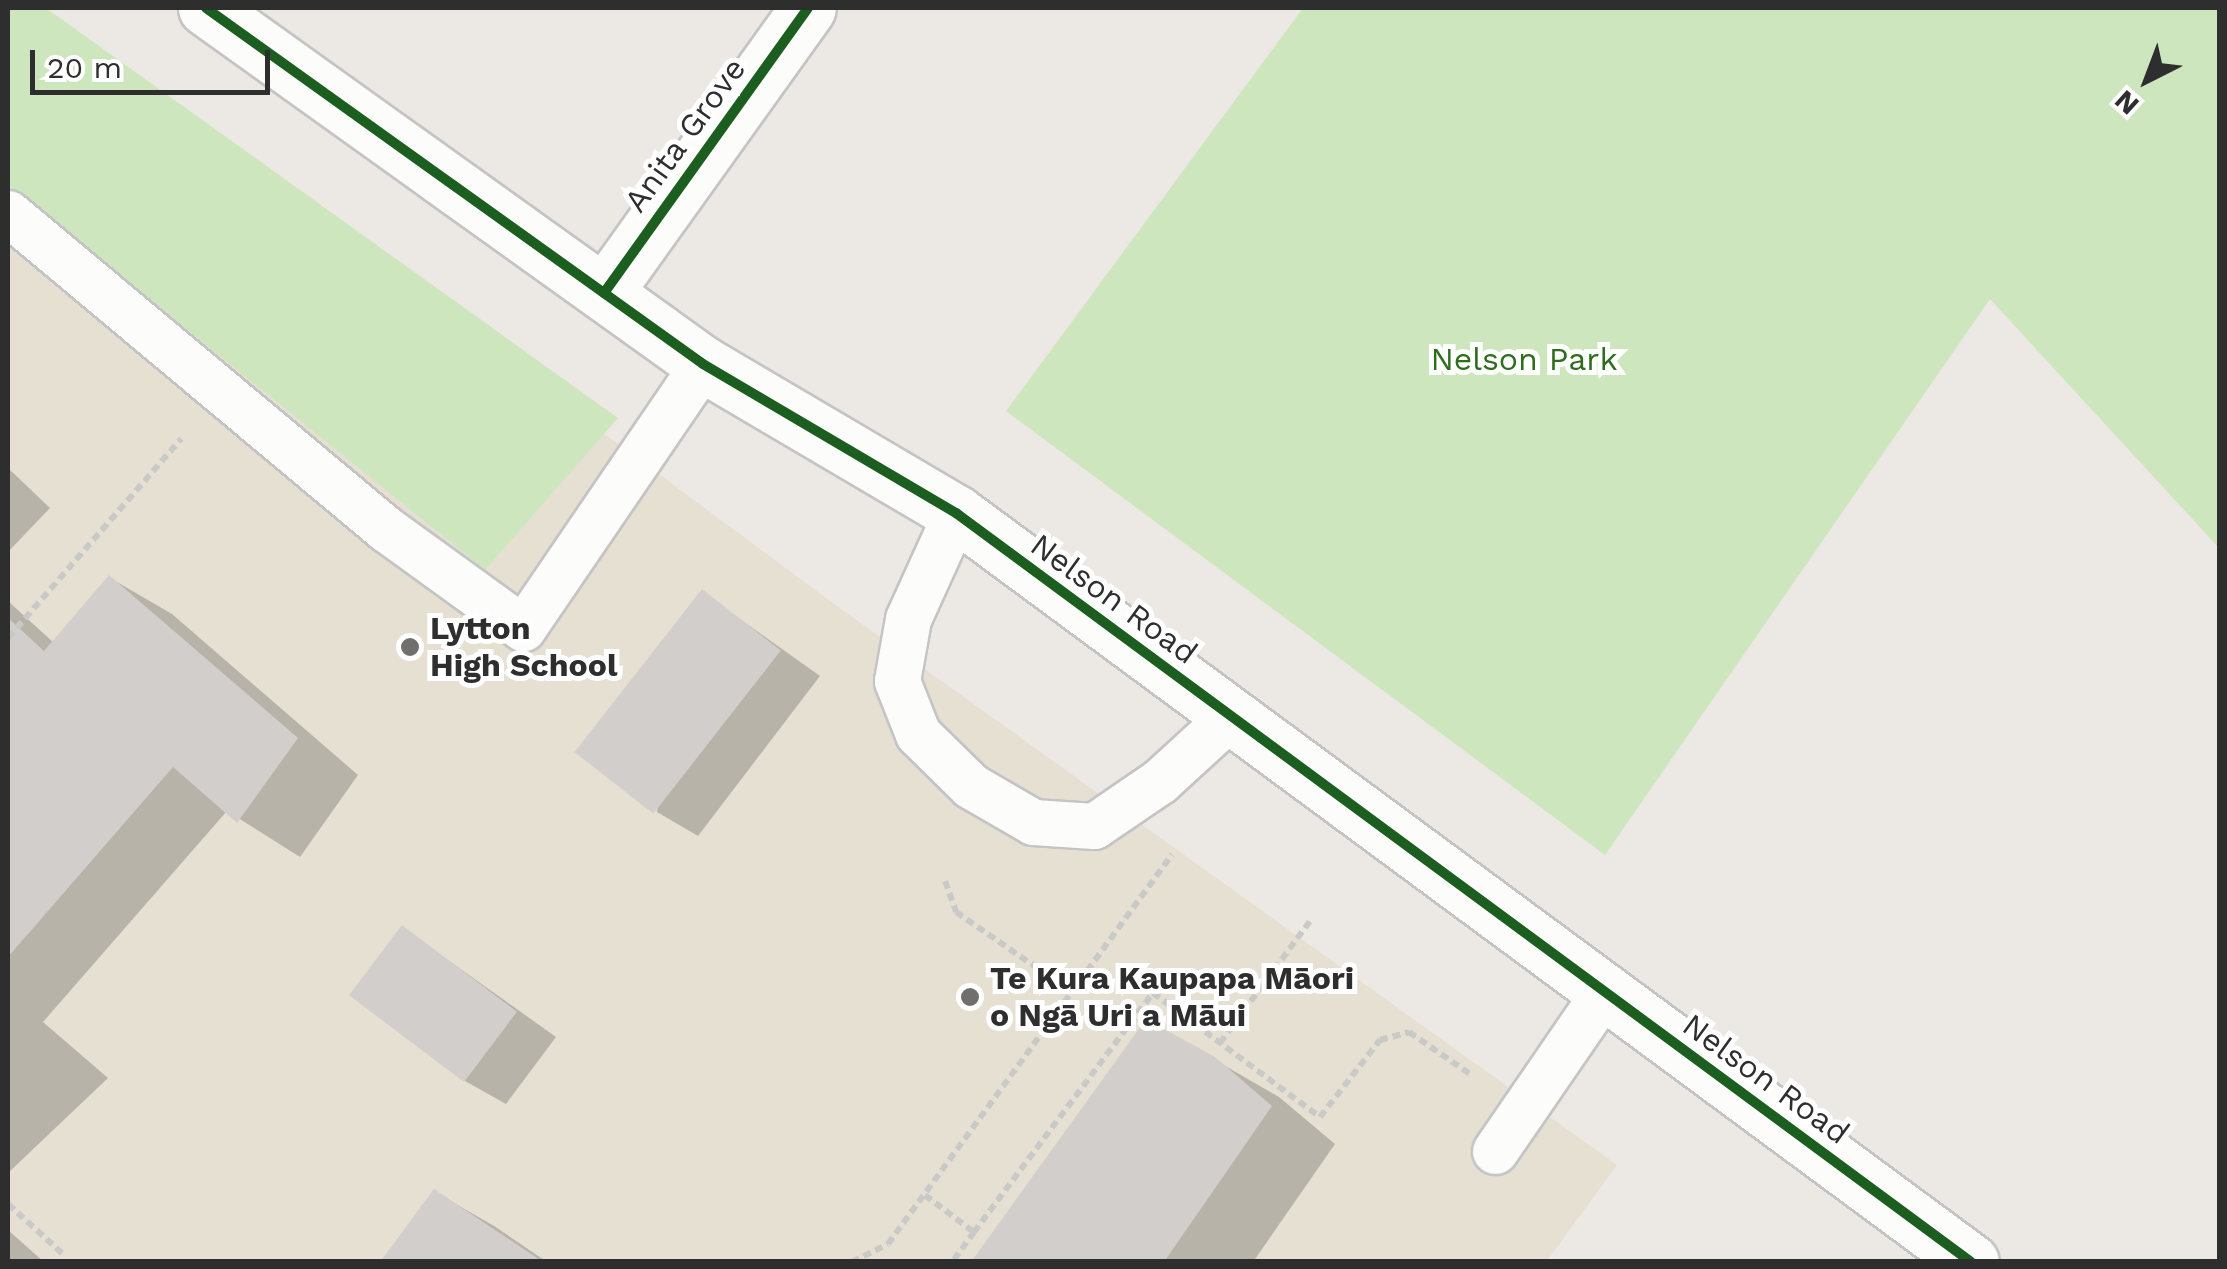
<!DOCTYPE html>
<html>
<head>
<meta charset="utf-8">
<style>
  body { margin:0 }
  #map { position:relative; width:2227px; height:1269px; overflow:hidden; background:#ece8e4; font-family:"Work Sans",sans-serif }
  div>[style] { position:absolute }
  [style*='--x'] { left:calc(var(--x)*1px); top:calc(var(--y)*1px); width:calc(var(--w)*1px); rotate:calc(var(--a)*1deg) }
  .education>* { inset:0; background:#e6e0d3 }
  .green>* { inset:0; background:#cee6be }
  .shadow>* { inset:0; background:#0003 }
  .building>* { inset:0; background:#d1cecb; transform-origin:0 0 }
  .path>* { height:6px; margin-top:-3px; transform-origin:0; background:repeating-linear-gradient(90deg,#c9c9c8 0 8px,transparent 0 13px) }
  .roads { filter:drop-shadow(2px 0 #c5c4c5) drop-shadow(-2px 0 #c5c4c5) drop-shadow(0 2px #c5c4c5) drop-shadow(0 -2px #c5c4c5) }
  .service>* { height:45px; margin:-22.5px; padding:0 22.5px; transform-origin:22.5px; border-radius:22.5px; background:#fcfcfb }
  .minor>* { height:55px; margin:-27.5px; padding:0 27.5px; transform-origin:27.5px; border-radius:27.5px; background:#fcfcfb }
  .tertiary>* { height:55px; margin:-27.5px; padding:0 27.5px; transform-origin:27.5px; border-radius:27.5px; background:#fcfcfb }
  .cycleway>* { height:10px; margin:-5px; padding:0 5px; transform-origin:5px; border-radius:5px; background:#1b5e20 }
  .dots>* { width:28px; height:28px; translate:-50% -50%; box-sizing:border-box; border:5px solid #fff; border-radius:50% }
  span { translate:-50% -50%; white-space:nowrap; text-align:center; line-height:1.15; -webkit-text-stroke:10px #fff; paint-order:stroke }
  .street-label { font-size:32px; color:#2e2e2e }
  .park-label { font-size:32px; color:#2c6e1b }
  .poi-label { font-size:32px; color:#2e2e2e; font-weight:700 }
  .left { translate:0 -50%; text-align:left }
  .frame { position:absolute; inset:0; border:10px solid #2e2e2e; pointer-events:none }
  .north { position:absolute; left:2097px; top:30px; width:100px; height:100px; -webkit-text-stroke:8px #fff; paint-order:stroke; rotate:222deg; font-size:28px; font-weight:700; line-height:40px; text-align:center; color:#2e2e2e }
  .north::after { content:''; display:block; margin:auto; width:35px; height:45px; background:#2e2e2e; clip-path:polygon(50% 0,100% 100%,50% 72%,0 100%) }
  .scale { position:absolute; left:30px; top:50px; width:240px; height:45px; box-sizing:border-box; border:5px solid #2e2e2e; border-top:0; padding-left:12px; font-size:30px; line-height:35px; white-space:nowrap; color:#2e2e2e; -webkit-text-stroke:8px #fff; paint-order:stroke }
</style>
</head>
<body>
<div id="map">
  <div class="education">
    <i style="clip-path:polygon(8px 8px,30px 8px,841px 609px,1617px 1165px,1547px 1261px,8px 1261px)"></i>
  </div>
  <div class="green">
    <i style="clip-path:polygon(8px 8px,46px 8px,618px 418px,485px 570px,8px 185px)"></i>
    <i style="clip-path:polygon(1303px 8px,2219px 8px,2219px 548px,1990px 299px,1605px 855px,1006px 411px)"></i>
  </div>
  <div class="shadow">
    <i style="clip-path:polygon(8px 468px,50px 508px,8px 552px)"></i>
    <i style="clip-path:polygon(110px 578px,172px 614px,358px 775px,300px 857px,227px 811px,43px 1022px,108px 1078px,8px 1173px,8px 794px,37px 760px,8px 761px,8px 601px,54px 643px)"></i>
    <i style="clip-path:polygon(702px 592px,820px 676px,698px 836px,657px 812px)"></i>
    <i style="clip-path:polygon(403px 928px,556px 1037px,506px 1104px,465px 1081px)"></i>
    <i style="clip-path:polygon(1213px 1059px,1279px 1097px,1335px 1144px,1253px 1262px,974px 1262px)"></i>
    <i style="clip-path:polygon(435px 1192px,494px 1226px,547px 1262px,383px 1262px)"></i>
    <i style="clip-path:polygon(8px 1230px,44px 1262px,8px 1262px)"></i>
  </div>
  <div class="building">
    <i style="clip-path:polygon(109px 575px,298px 738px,237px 823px,173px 767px,8px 957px,8px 618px,44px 651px)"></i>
    <i style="left:702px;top:589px;width:100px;height:207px;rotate:38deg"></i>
    <i style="left:402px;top:925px;width:144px;height:88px;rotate:37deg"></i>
    <i style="clip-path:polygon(1146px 1019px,1215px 1057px,1272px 1106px,1164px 1262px,971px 1262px)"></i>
    <i style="clip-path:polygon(434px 1189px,543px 1262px,380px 1262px)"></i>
  </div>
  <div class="path">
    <i style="--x:8;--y:638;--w:264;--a:-49"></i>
    <i style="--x:945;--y:881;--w:33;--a:70"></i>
    <i style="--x:956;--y:912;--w:137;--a:34.6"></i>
    <i style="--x:1220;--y:1043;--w:152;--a:-53.6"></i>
    <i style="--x:925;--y:1195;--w:61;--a:37.1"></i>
    <i style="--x:974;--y:1232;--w:37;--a:126"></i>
    <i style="--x:8;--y:1204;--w:76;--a:42.3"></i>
    <i style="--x:974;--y:1232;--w:299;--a:-53.2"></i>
    <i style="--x:1153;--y:993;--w:208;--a:36.6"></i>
    <i style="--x:1320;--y:1117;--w:98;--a:-52.1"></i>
    <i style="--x:1380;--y:1040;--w:30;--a:-15"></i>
    <i style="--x:1409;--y:1032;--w:74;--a:34.5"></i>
    <i style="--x:852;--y:1262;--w:40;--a:-26.6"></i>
    <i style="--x:888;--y:1244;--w:482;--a:-53.9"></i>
  </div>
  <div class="roads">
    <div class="service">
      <i style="--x:8;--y:213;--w:493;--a:39.9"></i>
      <i style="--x:386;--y:529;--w:169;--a:35.9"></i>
      <i style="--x:523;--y:628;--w:320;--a:-55.7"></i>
      <i style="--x:956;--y:513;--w:116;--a:114.4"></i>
      <i style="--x:908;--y:619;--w:63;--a:100.1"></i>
      <i style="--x:897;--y:681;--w:57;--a:68.4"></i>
      <i style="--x:918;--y:734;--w:74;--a:44.5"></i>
      <i style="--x:971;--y:786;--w:72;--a:30.1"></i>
      <i style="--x:1033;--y:822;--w:61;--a:3.8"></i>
      <i style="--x:1094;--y:826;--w:80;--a:-34.3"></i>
      <i style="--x:1160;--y:781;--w:96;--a:-42.5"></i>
      <i style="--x:1495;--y:1151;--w:194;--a:-55.5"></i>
    </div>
    <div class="minor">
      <i style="--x:604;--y:293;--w:350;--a:-54.4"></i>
    </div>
    <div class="tertiary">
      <i style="--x:206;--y:8;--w:611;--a:35.61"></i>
      <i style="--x:703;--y:364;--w:294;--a:30.5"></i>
      <i style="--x:956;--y:513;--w:1261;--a:36.42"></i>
    </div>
  </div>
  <div class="cycleway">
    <i style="--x:206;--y:8;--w:611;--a:35.61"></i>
    <i style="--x:703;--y:364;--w:294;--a:30.5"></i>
    <i style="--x:956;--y:513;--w:1261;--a:36.42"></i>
    <i style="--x:604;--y:293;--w:350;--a:-54.4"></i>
  </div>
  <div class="dots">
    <i style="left:410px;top:647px;background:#706f6e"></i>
    <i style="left:970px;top:997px;background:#706f6e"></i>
  </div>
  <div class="street-label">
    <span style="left:685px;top:135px;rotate:-54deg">Anita Grove</span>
    <span style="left:1114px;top:599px;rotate:36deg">Nelson Road</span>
    <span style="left:1766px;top:1079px;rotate:36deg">Nelson Road</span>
  </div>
  <div class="park-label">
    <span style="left:1524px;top:359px">Nelson Park</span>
  </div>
  <div class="poi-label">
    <span class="left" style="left:430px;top:647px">Lytton<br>High School</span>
    <span class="left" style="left:990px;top:997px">Te Kura Kaupapa Māori<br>o Ngā Uri a Māui</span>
  </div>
  <div class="frame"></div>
  <div class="north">N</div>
  <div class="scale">20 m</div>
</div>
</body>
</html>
